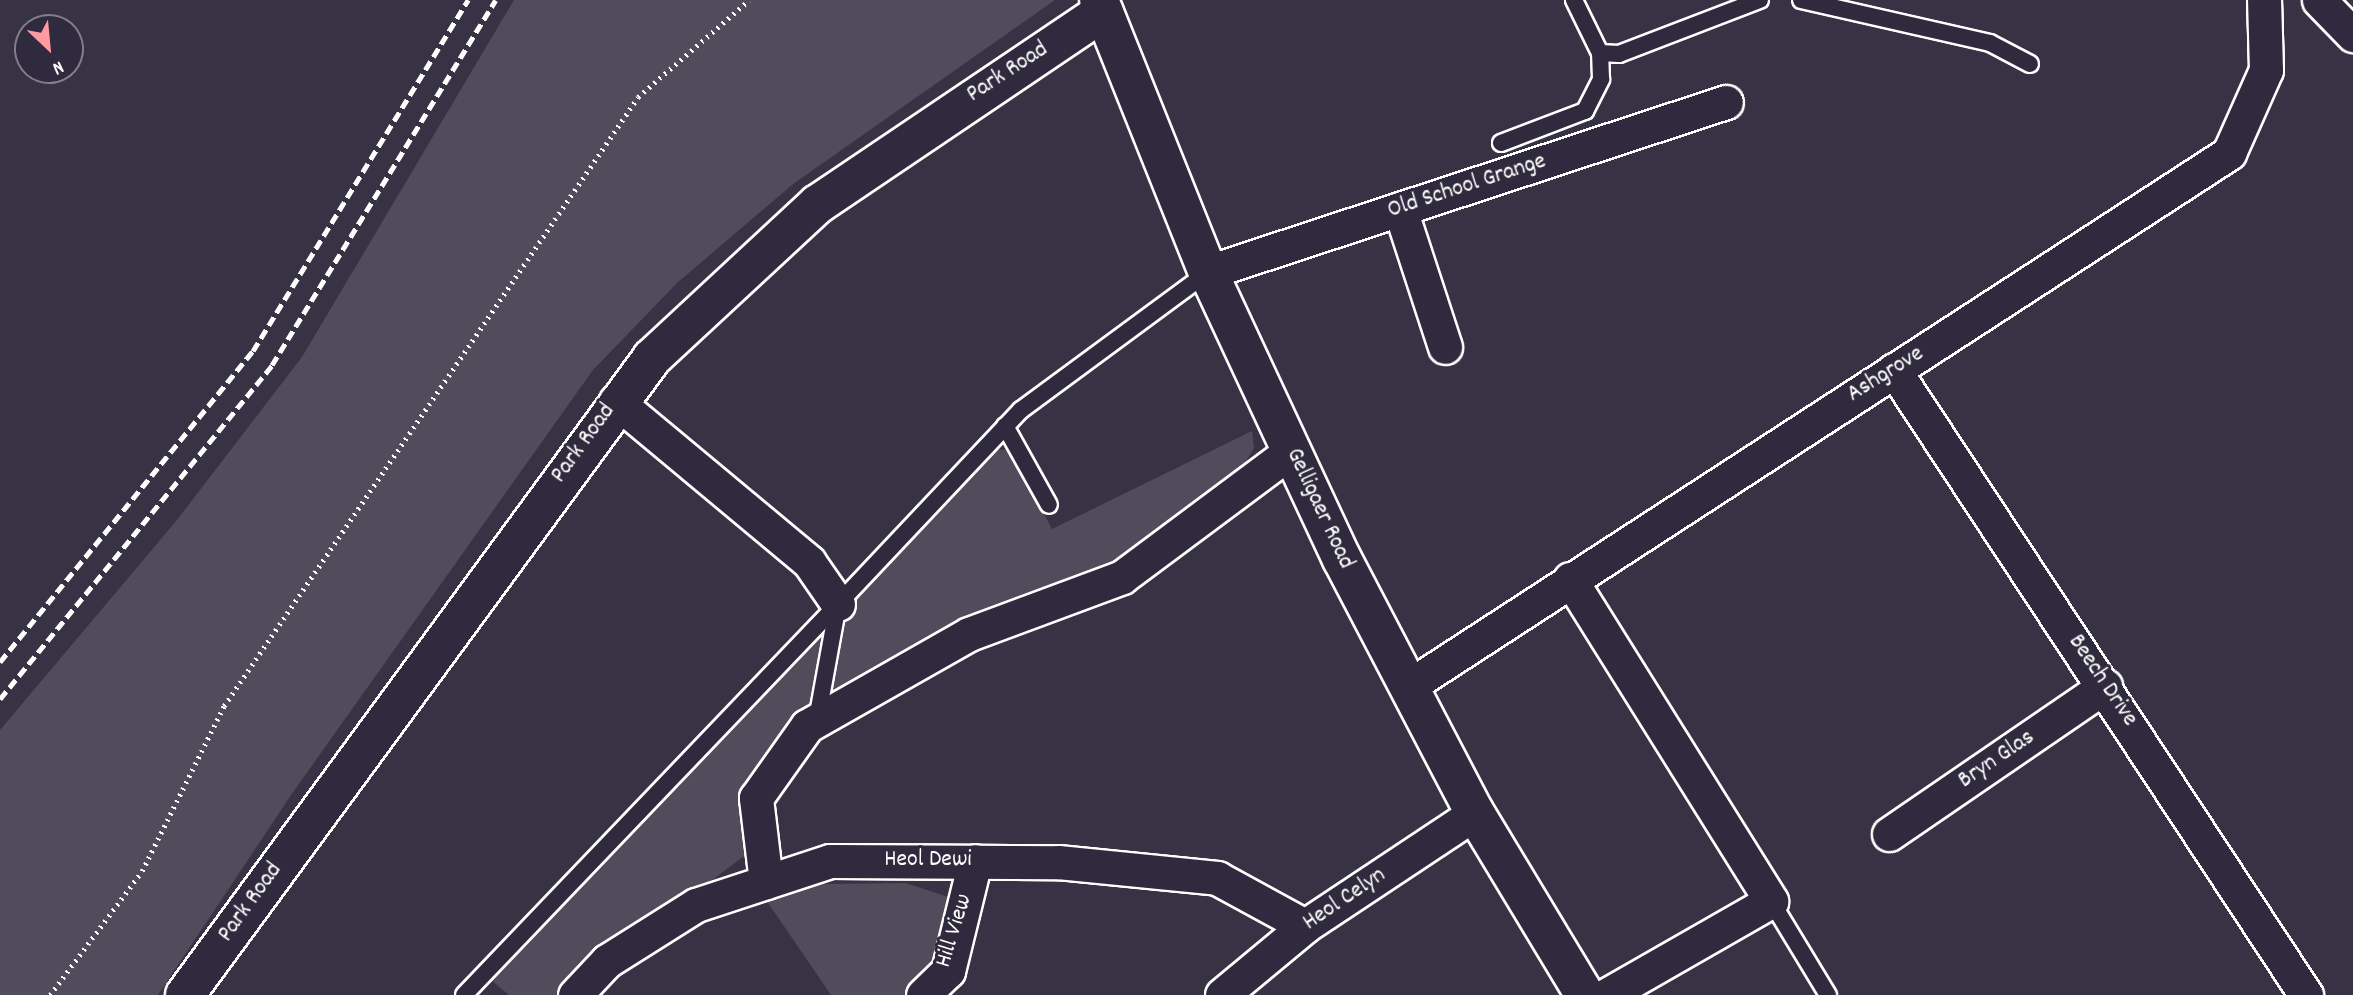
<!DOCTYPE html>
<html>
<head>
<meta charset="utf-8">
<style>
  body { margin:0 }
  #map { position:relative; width:2353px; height:995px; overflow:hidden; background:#373345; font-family:Dekko,sans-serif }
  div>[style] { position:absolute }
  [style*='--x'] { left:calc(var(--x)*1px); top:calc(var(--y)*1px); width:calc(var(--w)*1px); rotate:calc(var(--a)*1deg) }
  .green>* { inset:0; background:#514c5c }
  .path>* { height:4.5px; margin-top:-2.25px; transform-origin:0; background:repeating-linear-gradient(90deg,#fff 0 2px,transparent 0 7px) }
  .roads { filter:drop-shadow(2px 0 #fff) drop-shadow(-2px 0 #fff) drop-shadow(0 2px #fff) drop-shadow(0 -2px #fff) }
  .lane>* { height:16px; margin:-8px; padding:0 8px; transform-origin:8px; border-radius:8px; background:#2f2a3d }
  .street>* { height:33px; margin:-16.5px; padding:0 16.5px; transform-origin:16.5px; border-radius:16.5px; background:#2f2a3d }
  .secondary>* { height:38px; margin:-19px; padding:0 19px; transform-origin:19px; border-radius:19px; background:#2f2a3d }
  .rail>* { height:5px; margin-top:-2.5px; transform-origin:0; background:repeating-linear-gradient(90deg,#fff 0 10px,transparent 0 15px) }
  span { translate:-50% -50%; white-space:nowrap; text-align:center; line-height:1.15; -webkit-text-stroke:6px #2f2a3d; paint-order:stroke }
  .street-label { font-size:24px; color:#fff }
  .north { position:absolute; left:14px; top:14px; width:70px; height:70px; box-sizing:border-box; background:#2f2a3d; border:2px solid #827f8b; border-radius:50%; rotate:154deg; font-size:19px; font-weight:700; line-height:28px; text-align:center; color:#fff }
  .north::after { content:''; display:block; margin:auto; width:24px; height:32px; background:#ff9aa2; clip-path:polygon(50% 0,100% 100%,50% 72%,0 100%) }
</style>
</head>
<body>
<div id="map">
  <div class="green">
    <i style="clip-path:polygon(514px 0,1055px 0,793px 184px,677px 283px,593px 370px,291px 795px,158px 995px,0 995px,0 730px,177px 520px,302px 357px)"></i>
    <i style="clip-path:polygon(1252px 431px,1254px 448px,1242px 468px,1157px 544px,803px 721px,744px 856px,560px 995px,509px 995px,491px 980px,993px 449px,1010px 450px,1052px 529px)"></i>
    <i style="clip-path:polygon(906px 883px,948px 897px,957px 916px,948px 954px,916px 995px,831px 995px,764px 897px,824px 884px)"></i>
  </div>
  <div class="path">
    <i style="--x:50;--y:995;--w:154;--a:-53.4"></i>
    <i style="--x:142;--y:871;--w:184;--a:-63.6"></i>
    <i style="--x:224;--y:706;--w:736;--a:-55.79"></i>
    <i style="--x:638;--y:97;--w:147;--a:-41.1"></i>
  </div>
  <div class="roads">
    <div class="lane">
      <i style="--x:1574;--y:0;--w:59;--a:63.9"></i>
      <i style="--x:1600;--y:53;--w:19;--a:3"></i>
      <i style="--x:1619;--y:54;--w:151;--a:-21"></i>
      <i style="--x:1801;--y:0;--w:194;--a:12.8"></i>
      <i style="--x:1990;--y:43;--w:45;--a:27.7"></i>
      <i style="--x:1501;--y:143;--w:90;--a:-20.9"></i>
      <i style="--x:1585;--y:111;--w:36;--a:-63"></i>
      <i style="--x:1601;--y:79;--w:26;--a:-92"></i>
      <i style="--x:1005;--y:426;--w:90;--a:60.9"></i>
      <i style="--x:838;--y:604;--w:267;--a:-46.7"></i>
      <i style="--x:1021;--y:410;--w:232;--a:-36.4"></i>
      <i style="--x:1771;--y:901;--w:110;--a:58.8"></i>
      <i style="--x:464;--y:995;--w:541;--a:-46.27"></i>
      <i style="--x:838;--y:604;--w:118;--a:100.3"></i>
    </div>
    <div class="street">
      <i style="--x:2319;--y:0;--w:49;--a:45.8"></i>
      <i style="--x:1400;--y:209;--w:145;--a:71.9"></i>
      <i style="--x:1208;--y:272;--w:545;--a:-18.17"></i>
      <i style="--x:1894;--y:370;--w:749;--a:56.61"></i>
      <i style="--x:616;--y:401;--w:251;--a:39.8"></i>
      <i style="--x:809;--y:562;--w:51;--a:55.4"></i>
      <i style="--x:1570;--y:579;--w:380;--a:58"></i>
      <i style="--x:1771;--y:901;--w:189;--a:150.2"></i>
      <i style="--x:1409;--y:686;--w:978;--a:-33.02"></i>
      <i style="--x:2229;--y:153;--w:91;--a:-66"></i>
      <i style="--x:2266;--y:70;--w:70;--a:-91.6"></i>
      <i style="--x:1889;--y:834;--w:262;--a:-34.4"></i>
      <i style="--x:766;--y:882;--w:85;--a:-96.8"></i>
      <i style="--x:756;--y:798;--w:88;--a:-54.7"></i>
      <i style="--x:807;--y:726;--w:186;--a:-29.6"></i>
      <i style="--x:969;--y:634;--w:163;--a:-20.4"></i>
      <i style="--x:1122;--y:577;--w:211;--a:-36.7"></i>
      <i style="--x:575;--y:995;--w:47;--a:-46.7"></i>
      <i style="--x:607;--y:961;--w:105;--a:-32.2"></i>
      <i style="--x:696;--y:905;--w:141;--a:-18.2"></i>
      <i style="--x:830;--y:861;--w:228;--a:0.3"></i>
      <i style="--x:1058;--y:862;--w:160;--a:5.7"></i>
      <i style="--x:1217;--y:878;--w:100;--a:28.6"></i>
      <i style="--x:923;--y:995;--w:35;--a:-44"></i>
      <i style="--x:948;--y:971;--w:113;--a:-76.2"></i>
      <i style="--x:1222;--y:995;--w:108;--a:-39.7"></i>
      <i style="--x:1305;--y:926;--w:204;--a:-33.6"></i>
    </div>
    <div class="secondary">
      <i style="--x:1099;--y:0;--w:293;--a:68.2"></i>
      <i style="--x:1208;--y:272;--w:317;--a:65"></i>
      <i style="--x:1342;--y:559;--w:287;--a:62.4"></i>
      <i style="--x:1475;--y:813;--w:213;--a:58.9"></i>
      <i style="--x:185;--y:995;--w:790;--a:-53.75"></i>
      <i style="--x:652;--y:358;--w:226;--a:-42.9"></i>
      <i style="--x:818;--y:204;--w:344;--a:-34"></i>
    </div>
  </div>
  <div class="rail">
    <i style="--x:0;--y:662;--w:401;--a:-50.9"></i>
    <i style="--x:253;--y:351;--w:412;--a:-58.5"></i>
    <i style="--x:0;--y:699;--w:431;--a:-50.8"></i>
    <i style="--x:272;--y:365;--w:428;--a:-58.5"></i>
  </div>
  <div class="street-label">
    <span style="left:1008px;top:73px;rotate:-33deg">Park Road</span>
    <span style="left:1467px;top:187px;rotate:-18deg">Old School Grange</span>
    <span style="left:1886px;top:375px;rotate:-32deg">Ashgrove</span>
    <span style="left:584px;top:444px;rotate:-54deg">Park Road</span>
    <span style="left:1319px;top:509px;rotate:65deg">Gelligaer Road</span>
    <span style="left:2102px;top:681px;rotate:56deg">Beech Drive</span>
    <span style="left:1997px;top:760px;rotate:-34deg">Bryn Glas</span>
    <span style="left:928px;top:861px">Heol Dewi</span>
    <span style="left:1345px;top:900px;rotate:-34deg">Heol Celyn</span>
    <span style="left:251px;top:903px;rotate:-54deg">Park Road</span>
    <span style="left:955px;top:931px;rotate:-73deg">Hill View</span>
  </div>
  <div class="north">N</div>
</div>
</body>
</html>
